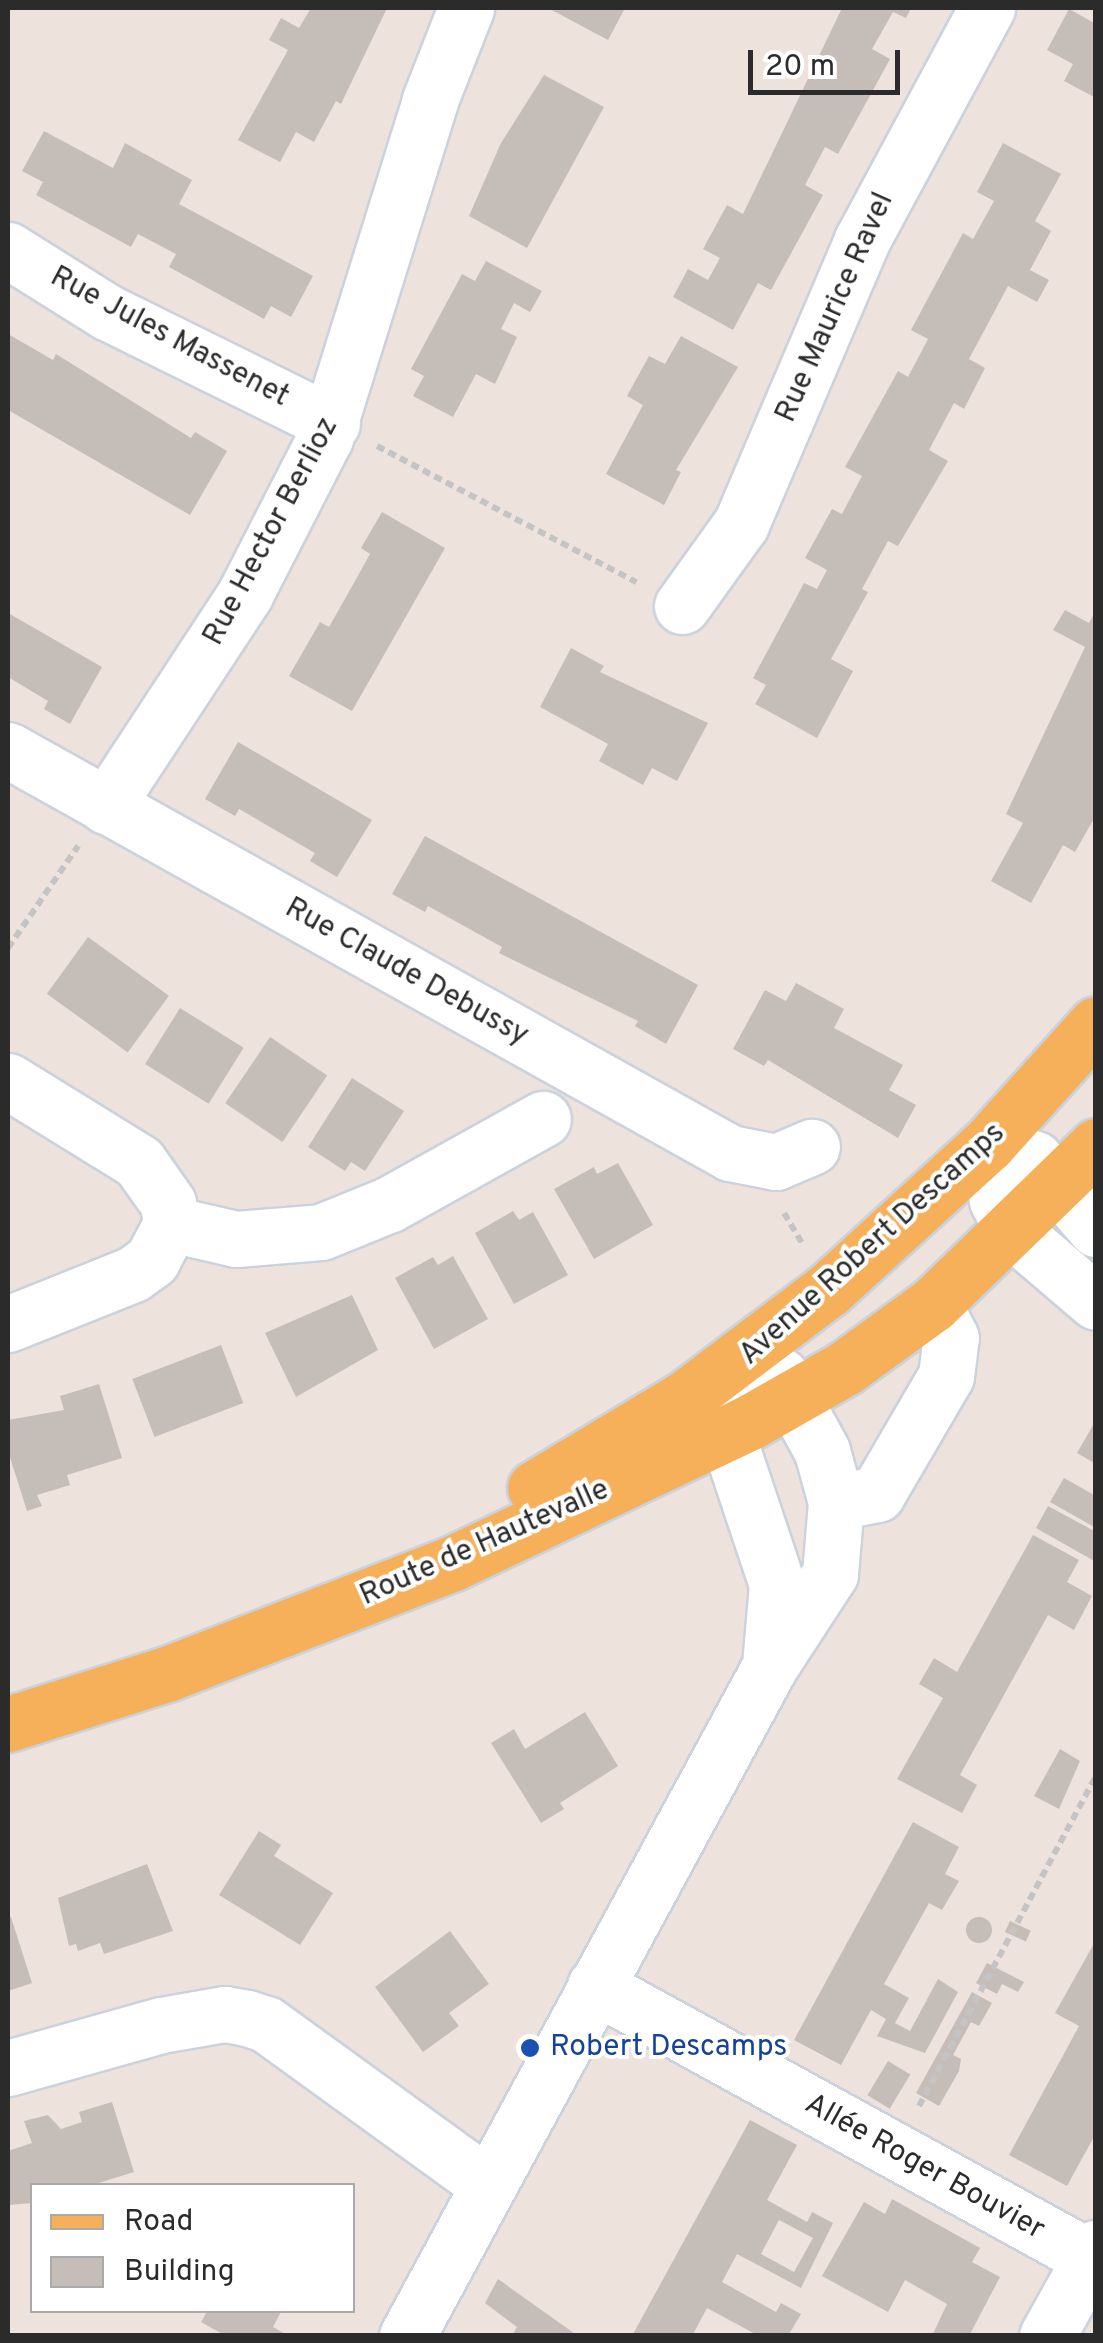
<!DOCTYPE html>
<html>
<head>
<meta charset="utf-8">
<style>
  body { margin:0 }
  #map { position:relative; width:1103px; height:2343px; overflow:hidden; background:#ede2dc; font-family:Overpass,sans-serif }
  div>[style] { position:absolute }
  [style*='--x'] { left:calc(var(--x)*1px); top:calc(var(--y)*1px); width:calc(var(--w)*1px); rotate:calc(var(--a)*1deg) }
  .building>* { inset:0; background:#c5beb8; transform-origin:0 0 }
  .round { border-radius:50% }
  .path>* { height:6px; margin-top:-3px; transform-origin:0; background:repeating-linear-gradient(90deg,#c4c4c4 0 8px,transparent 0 13px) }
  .roads { filter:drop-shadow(2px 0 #cad2dd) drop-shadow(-2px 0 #cad2dd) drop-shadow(0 2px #cad2dd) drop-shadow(0 -2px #cad2dd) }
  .minor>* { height:55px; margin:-27.5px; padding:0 27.5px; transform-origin:27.5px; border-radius:27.5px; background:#fff }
  .major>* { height:55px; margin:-27.5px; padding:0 27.5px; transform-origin:27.5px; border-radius:27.5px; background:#f6b059 }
  .dots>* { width:28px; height:28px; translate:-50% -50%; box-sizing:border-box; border:5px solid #fff; border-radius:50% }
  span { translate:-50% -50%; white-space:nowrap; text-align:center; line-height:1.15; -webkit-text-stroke:8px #fff; paint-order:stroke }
  .street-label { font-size:30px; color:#2b2b2b }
  .transit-label { font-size:30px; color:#164399 }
  .left { translate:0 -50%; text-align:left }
  .frame { position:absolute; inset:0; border:10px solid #2b2b2b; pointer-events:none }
  .legend { position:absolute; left:30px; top:2183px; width:325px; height:130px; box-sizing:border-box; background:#fff; border:2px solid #aaa; margin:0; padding:12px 18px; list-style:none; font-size:30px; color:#2b2b2b }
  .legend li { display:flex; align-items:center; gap:20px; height:50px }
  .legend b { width:50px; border:2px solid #aaa }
  .scale { position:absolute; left:748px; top:50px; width:152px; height:45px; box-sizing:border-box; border:5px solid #2b2b2b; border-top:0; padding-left:12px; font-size:30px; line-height:35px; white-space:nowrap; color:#2b2b2b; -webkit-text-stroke:8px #fff; paint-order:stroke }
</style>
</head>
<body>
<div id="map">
  <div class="building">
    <i style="clip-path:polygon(311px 8px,387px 8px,341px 104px,336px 101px,314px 142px,296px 132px,280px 162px,238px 140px,288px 50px,269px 40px,281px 18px,299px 28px)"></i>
    <i style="clip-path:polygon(548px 8px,625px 8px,608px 40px)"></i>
    <i style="clip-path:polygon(842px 8px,911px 8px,906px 18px,893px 12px,872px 49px,890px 59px,838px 154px,825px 147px,805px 185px,823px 195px,771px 290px,758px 283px,733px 330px,673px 297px,688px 269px,708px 280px,720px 258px,703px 249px,727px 205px,743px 214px)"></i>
    <i style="clip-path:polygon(1069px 9px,1096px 24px,1096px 98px,1064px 81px,1073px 64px,1047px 50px)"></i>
    <i style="clip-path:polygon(544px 75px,604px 107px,527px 248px,469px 216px,501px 143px)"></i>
    <i style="clip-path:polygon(44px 131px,113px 168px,125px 143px,192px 180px,179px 204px,313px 276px,291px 317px,271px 306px,264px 319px,169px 267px,176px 254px,138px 234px,131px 247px,36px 195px,43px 182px,22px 171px)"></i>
    <i style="clip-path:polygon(1003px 143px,1061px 174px,1035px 221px,1051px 231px,1030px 270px,1049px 280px,1037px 302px,1008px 286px,969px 359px,985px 368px,964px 409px,954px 403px,929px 450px,948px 461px,898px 546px,888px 541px,862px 589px,868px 592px,831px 659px,853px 671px,817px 738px,755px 704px,766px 685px,753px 678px,804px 583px,817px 589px,827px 570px,805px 558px,832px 509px,842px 514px,862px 476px,845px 467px,898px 371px,908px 377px,928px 339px,911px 330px,963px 233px,973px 239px,994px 201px,977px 192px)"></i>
    <i style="clip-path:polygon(486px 261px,542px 291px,530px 312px,514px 303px,501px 329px,517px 337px,495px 384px,476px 374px,453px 417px,413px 396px,424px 376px,411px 369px,462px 274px,475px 281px)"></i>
    <i style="clip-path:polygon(8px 334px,53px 360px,56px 354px,191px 438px,195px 432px,227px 451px,190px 515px,8px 410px)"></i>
    <i style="clip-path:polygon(681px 336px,738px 367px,676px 470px,681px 472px,664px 505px,606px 474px,643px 405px,627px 396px,649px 356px,665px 364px)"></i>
    <i style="clip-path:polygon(382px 512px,445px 548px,352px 711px,289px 676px,320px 622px,329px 627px,355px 581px,370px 554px,361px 548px)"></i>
    <i style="clip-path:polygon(1065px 610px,1089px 623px,1096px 610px,1096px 815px,1075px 852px,1063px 845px,1031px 903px,991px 881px,1023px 823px,1006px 814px,1085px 647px,1053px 630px)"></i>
    <i style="clip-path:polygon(8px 613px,102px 667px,70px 724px,44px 709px,48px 701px,8px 677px)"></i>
    <i style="clip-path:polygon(571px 648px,604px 666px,600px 672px,708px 723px,677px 781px,652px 768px,643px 785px,599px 761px,608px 744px,540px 707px)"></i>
    <i style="clip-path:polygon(238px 742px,372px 820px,337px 877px,310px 861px,315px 853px,239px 809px,235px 816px,205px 799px)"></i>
    <i style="clip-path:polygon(425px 836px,698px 985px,666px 1044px,635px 1026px,638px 1021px,499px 953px,502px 947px,428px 906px,425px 912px,392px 894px)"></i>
    <i style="left:88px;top:937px;width:100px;height:70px;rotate:36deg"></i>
    <i style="clip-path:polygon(796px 983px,844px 1009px,834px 1028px,903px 1065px,889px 1090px,916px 1105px,898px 1138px,768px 1060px,764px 1066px,733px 1049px,765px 990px,786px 1001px)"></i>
    <i style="left:180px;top:1008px;width:75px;height:66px;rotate:32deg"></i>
    <i style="left:270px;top:1037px;width:69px;height:80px;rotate:34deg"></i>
    <i style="clip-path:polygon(352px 1078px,404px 1111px,365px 1171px,351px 1162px,345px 1171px,308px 1147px)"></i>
    <i style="clip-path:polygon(618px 1163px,653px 1225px,594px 1259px,554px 1189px,594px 1167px,597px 1174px)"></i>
    <i style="clip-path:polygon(513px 1211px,519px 1220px,533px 1212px,568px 1275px,514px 1304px,475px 1233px)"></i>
    <i style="clip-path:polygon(453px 1256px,488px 1319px,434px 1349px,395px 1278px,433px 1257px,438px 1265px)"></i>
    <i style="clip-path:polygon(352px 1295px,378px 1350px,296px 1397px,265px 1333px)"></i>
    <i style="left:221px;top:1345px;width:62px;height:95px;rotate:69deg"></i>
    <i style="clip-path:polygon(99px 1384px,122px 1458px,67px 1475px,70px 1485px,37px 1495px,42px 1506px,27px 1511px,8px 1451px,8px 1420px,64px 1410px,60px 1396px)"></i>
    <i style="clip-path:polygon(1096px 1420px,1096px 1464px,1077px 1453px)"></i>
    <i style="clip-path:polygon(1064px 1478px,1096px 1496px,1096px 1528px,1050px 1502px)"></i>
    <i style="clip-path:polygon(1048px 1506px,1096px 1532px,1096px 1562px,1036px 1528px)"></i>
    <i style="clip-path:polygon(1033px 1535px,1079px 1560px,1067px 1582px,1092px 1596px,1074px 1630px,1048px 1615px,960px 1775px,977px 1785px,962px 1813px,897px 1779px,943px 1698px,919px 1684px,934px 1658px,957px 1672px)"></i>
    <i style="clip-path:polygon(585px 1712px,618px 1766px,560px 1803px,564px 1809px,541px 1823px,491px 1743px,514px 1729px,525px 1749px)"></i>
    <i style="clip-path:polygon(1060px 1749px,1080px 1761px,1059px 1809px,1034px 1796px)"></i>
    <i style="clip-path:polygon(913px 1822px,959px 1847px,945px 1874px,959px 1881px,942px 1910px,929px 1903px,884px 1984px,909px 1998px,895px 2023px,910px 2031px,938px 1979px,958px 1992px,925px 2053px,877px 2036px,886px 2019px,871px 2010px,841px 2065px,794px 2040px)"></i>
    <i style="clip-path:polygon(259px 1831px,281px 1845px,274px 1856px,333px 1893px,300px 1945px,219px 1895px)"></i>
    <i style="clip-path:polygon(147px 1864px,173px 1931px,104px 1954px,100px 1943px,78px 1951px,76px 1944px,69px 1946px,58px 1898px)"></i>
    <i class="round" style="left:966px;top:1917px;width:26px;height:26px"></i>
    <i style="clip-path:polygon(11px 1917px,32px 1983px,8px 1991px,8px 1918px)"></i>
    <i style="left:1010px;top:1921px;width:23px;height:12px;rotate:25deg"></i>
    <i style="clip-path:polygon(450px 1931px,489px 1984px,449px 2013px,459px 2026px,423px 2052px,375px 1987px)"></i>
    <i style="clip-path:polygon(1096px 1940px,1096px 2133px,1067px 2186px,1009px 2155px,1079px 2026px,1055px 2013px)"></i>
    <i style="clip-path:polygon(987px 1963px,1024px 1982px,1018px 1992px,1002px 1984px,997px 1994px,976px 1983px)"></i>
    <i style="clip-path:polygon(972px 1992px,992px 2003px,979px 2026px,971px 2022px,953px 2055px,961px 2059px,959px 2071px,939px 2106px,916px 2093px)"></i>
    <i style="left:888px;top:2061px;width:26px;height:40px;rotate:31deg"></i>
    <i style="clip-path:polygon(112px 2102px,134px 2172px,89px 2186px,32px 2186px,32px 2203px,8px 2205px,8px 2151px,32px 2143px,24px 2121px,48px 2115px,61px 2129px,82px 2122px,79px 2112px)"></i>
    <i style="clip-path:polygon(evenodd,750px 2120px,797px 2145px,767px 2200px,807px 2222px,812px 2212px,833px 2223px,801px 2288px,737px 2254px,722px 2282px,776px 2312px,781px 2303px,801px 2314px,788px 2336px,759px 2336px,707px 2308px,692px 2336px,632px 2336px,750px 2120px,779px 2220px,813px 2238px,794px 2272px,761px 2254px,779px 2220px)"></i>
    <i style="clip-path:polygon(892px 2199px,980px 2248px,972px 2262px,1000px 2277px,969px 2336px,932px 2336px,947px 2304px,905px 2280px,888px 2312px,822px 2276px,864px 2202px,885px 2214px)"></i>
    <i style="clip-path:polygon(498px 2279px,578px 2336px,512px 2336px,517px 2327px,485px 2303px)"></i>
    <i style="clip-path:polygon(208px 2310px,282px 2310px,273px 2327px,289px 2336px,226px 2336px,201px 2322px)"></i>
  </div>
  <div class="path">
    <i style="--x:377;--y:446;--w:293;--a:27.7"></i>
    <i style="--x:8;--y:948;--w:124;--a:-55.5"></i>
    <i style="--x:784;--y:1213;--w:37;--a:59"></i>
    <i style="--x:919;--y:2106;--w:374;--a:-61.8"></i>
  </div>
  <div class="roads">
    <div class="minor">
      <i style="--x:8;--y:250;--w:117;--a:32.1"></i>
      <i style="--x:107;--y:312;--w:251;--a:26.3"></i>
      <i style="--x:682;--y:606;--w:101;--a:-54.3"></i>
      <i style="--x:741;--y:524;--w:309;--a:-66.9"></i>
      <i style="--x:862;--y:240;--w:264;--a:-61.7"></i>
      <i style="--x:8;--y:750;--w:827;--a:29.17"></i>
      <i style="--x:730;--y:1153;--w:47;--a:11.1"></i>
      <i style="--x:776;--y:1162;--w:39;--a:-23"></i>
      <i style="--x:106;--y:806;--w:254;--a:-56.7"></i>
      <i style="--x:245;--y:594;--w:175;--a:-62.9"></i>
      <i style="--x:325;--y:438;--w:354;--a:-72.7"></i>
      <i style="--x:430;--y:100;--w:99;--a:-68.6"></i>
      <i style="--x:8;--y:1081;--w:154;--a:31.7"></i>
      <i style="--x:139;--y:1162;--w:50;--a:54.7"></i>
      <i style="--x:168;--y:1203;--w:21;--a:82"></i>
      <i style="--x:1096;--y:1229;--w:93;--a:-131.1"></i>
      <i style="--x:1035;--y:1159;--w:49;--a:-162.3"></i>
      <i style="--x:988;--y:1144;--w:57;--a:80.9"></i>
      <i style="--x:997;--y:1200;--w:35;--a:63"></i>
      <i style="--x:1013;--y:1231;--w:109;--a:40.5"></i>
      <i style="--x:8;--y:1324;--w:135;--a:-21.8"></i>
      <i style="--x:133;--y:1274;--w:24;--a:-36"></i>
      <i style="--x:152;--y:1260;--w:41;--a:-62.2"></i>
      <i style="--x:171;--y:1224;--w:67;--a:13"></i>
      <i style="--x:236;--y:1239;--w:85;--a:-4.7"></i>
      <i style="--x:321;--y:1232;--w:74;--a:-22.1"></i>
      <i style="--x:390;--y:1204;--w:175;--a:-29.1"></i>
      <i style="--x:836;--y:1502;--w:42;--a:-11"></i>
      <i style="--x:877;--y:1494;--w:137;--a:-59.7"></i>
      <i style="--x:946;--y:1376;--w:38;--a:-83"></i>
      <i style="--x:951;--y:1338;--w:38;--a:-118"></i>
      <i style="--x:595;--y:1986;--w:572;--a:28.76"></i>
      <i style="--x:8;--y:2068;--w:159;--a:-15.7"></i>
      <i style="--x:161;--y:2025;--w:65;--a:-9.8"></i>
      <i style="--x:225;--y:2014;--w:22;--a:10"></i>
      <i style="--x:247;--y:2018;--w:20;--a:18"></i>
      <i style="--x:266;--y:2024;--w:273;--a:35.9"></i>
      <i style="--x:407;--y:2336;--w:762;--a:-61.55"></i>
      <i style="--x:770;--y:1666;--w:110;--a:-56.9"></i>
      <i style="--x:830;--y:1574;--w:72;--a:-85.2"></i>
      <i style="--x:836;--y:1502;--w:53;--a:-105.4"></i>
      <i style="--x:822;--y:1451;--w:85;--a:-118.7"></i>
      <i style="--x:781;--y:1376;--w:45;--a:-159.1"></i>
      <i style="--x:739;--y:1360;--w:39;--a:114"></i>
      <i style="--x:723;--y:1396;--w:24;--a:92"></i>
      <i style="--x:722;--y:1420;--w:173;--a:71.5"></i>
      <i style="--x:777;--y:1584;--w:82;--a:94.9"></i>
      <i style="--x:1047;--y:2336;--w:101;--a:-60.9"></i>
    </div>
    <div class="major">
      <i style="--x:535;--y:1488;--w:175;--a:-31"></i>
      <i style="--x:685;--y:1398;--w:179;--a:-37.1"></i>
      <i style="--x:828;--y:1290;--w:217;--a:-42.4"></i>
      <i style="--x:988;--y:1144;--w:161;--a:-48"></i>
      <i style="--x:8;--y:1724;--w:167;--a:-17.5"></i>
      <i style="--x:167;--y:1674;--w:307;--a:-21.2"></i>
      <i style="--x:453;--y:1563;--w:329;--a:-25.4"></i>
      <i style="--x:750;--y:1422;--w:109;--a:-29.6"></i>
      <i style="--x:845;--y:1368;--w:109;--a:-36"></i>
      <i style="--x:933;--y:1304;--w:227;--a:-44.1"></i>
    </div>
  </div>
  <div class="dots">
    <i style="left:530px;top:2048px;background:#1a4fb4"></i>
  </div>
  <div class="street-label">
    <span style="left:836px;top:308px;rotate:-66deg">Rue Maurice Ravel</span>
    <span style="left:169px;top:338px;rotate:28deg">Rue Jules Massenet</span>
    <span style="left:272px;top:532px;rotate:-62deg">Rue Hector Berlioz</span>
    <span style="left:406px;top:973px;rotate:29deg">Rue Claude Debussy</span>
    <span style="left:873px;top:1245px;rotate:-42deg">Avenue Robert Descamps</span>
    <span style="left:485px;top:1544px;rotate:-24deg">Route de Hautevalle</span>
    <span style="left:924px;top:2168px;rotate:29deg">Allée Roger Bouvier</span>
  </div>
  <div class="transit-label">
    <span class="left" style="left:550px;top:2048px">Robert Descamps</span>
  </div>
  <div class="frame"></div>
  <ul class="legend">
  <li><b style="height:12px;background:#f6b059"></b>Road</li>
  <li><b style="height:28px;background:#c5beb8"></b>Building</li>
  </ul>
  <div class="scale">20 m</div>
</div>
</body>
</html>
